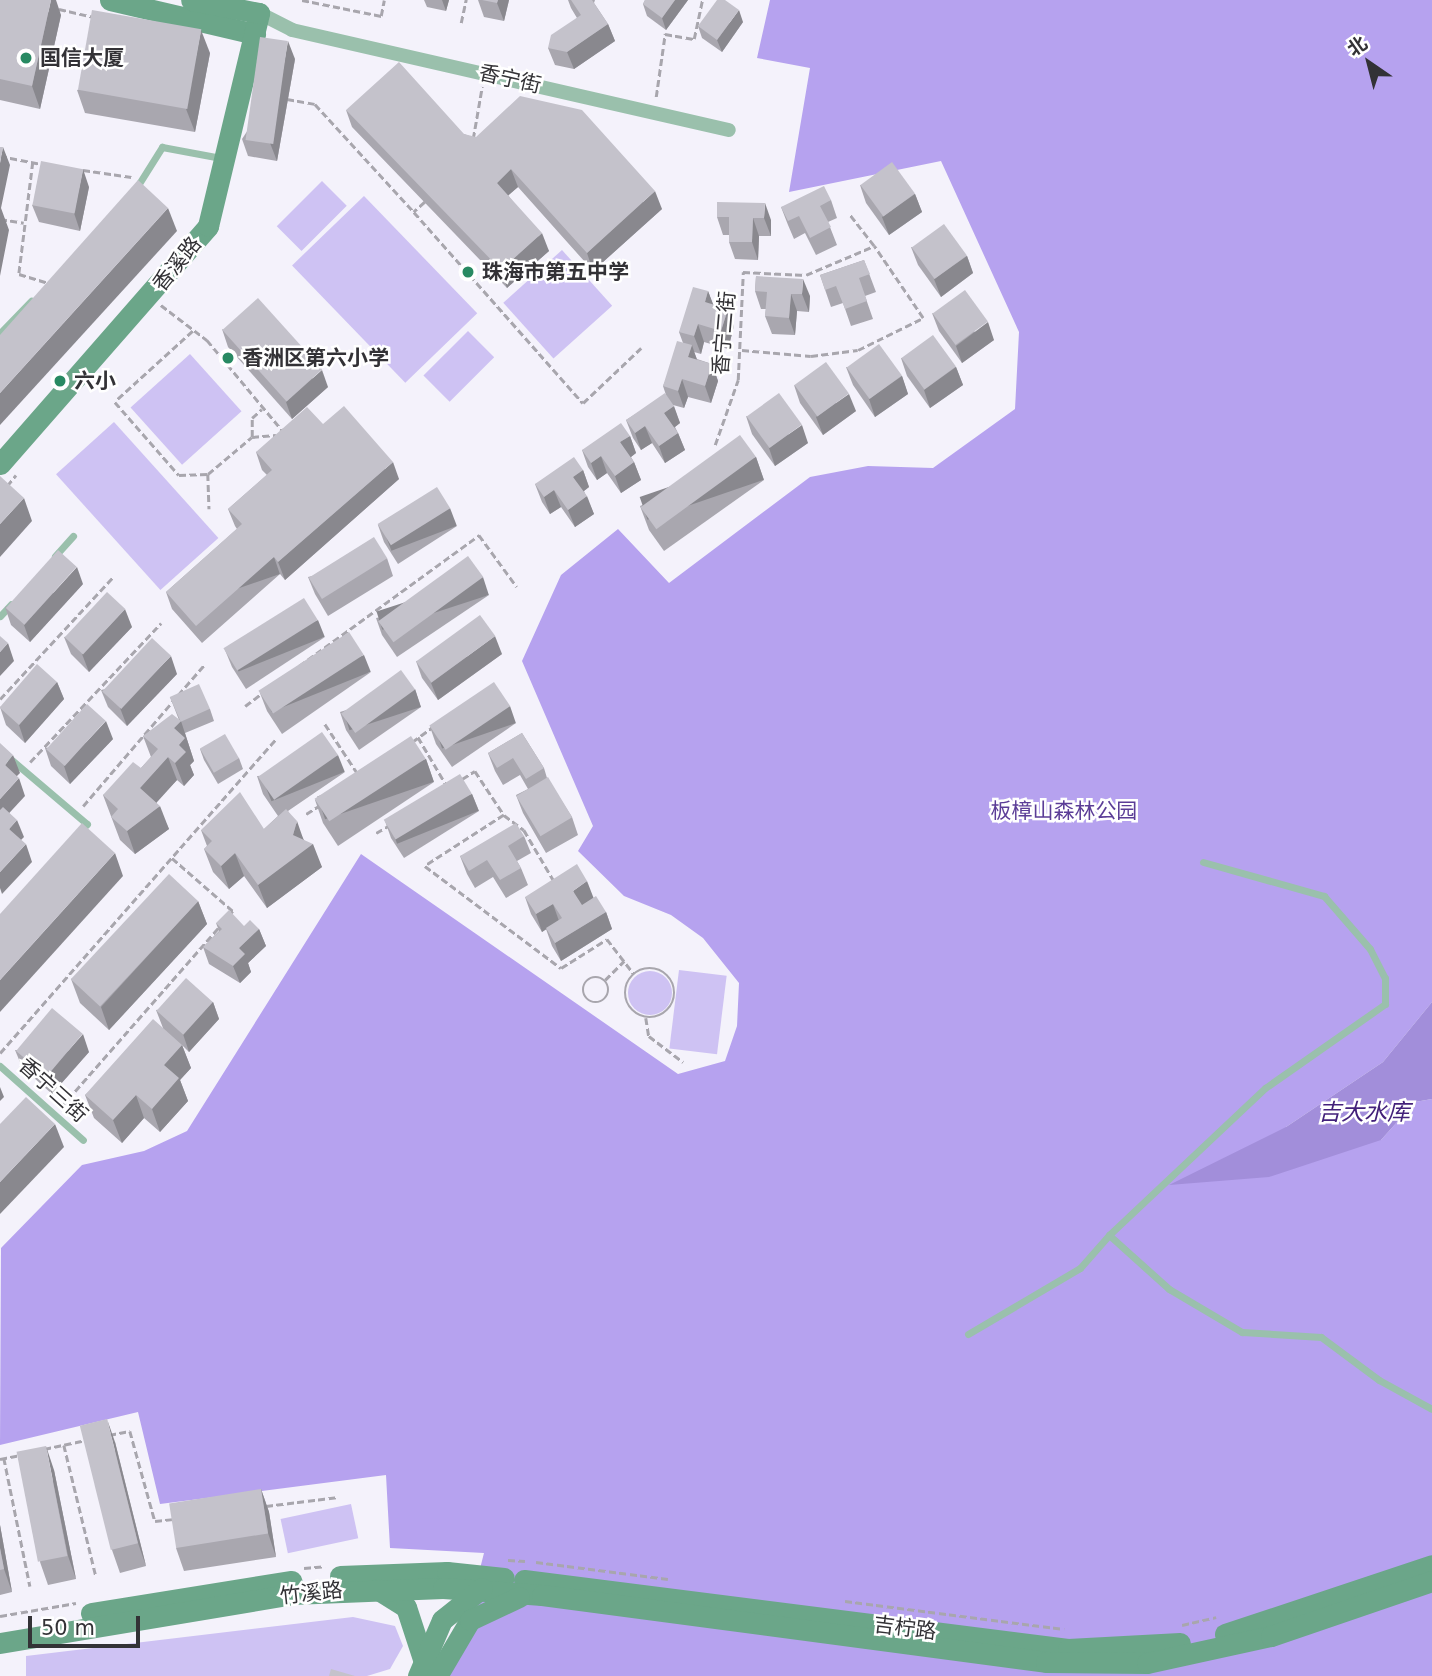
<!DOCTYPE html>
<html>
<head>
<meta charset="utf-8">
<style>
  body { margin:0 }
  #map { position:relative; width:1432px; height:1676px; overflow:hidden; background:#f4f2fb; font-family:"DejaVu Sans","Noto Sans SC",sans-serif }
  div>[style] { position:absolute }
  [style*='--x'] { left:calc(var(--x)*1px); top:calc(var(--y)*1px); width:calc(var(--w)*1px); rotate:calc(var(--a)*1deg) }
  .green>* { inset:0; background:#cec2f3; transform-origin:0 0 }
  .round { border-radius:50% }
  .forest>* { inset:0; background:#b6a2ef }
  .water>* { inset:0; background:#a28eda }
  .path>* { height:2.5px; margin-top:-1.25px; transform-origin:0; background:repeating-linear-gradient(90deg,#a8a6ad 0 7px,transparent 0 10.5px) }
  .path>.ring { margin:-1.25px; padding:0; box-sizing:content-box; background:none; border:2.5px solid #a8a6ad; border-radius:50% }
  .lane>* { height:7px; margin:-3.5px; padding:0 3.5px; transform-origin:3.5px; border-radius:3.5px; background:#9ac0ac }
  .street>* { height:14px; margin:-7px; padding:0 7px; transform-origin:7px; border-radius:7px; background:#9ac0ac }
  .secondary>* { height:21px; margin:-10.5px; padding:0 10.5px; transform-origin:10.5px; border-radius:10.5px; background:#6ba689 }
  .wall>* { inset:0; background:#a9a7af }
  .shaded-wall>* { inset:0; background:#89888e; transform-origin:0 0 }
  .building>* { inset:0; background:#c4c2cb; transform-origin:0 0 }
  .dots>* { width:19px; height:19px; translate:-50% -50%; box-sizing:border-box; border:4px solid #fff; border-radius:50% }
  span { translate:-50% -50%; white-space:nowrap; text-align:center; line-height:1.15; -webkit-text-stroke:5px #fff; paint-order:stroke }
  .poi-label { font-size:21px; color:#333236; font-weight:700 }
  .left { translate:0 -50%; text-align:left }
  .street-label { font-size:21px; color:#333236 }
  .park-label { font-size:21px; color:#5b3d97 }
  .water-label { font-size:23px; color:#43217a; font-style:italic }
  .north { position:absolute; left:1334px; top:28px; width:70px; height:70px; -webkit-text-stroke:5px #fff; paint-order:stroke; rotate:325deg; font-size:19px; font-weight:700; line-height:28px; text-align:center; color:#333236 }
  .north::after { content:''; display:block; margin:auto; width:24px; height:32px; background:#333236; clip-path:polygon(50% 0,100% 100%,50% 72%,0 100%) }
  .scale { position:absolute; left:28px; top:1616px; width:112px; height:32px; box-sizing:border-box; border:4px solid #333236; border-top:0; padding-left:9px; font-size:21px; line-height:24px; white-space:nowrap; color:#333236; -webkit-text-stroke:5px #fff; paint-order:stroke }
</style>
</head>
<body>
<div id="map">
  <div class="green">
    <i style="left:322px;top:181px;width:35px;height:64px;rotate:45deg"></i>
    <i style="left:364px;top:196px;width:163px;height:100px;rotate:46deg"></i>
    <i style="left:562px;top:250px;width:75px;height:79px;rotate:48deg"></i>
    <i style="left:468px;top:331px;width:37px;height:63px;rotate:45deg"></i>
    <i style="left:190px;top:354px;width:77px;height:80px;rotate:48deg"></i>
    <i style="left:114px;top:422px;width:156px;height:78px;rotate:48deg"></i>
    <i style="left:679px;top:970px;width:48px;height:79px;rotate:7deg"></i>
    <i class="round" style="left:628px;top:971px;width:44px;height:44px"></i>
    <i style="left:351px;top:1504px;width:35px;height:72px;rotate:78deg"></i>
    <i style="clip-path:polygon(353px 1617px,395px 1626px,403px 1646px,390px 1669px,367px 1676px,26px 1676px,26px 1656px)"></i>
  </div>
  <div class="forest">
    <i style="clip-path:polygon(770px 0,1432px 0,1432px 1002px,1383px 1062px,1286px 1127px,1381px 1140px,1415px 1102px,1432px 1099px,1432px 1676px,442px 1676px,462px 1639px,484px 1553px,390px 1548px,386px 1475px,160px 1504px,138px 1412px,0 1445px,1px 1248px,82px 1165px,144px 1151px,187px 1131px,361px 854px,678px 1074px,725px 1061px,737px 1026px,739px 983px,703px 938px,671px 915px,624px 896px,578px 851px,593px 826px,522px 661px,561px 575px,618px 529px,669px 583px,810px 477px,868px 466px,933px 468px,1015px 409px,1019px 332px,941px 161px,789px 192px,810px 68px,757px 58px)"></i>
  </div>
  <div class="water">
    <i style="clip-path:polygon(1432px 1002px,1432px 1099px,1415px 1102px,1381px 1140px,1269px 1177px,1169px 1185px,1286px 1127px,1383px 1062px)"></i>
  </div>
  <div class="path">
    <i style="--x:302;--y:0;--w:81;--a:11.4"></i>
    <i style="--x:381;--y:16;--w:16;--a:-79"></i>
    <i style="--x:59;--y:9;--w:35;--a:13"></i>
    <i style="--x:461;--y:23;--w:24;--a:-78"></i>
    <i style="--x:656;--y:97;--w:64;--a:-81.9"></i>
    <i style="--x:665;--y:34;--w:29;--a:10"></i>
    <i style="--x:694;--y:39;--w:40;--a:-78"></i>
    <i style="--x:287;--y:99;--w:28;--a:10"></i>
    <i style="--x:315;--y:104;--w:147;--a:47.5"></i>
    <i style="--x:473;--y:139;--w:53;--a:-80.2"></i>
    <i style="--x:0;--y:156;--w:42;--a:11"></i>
    <i style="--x:33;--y:162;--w:113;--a:97.1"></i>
    <i style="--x:19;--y:274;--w:30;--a:17"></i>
    <i style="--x:83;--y:170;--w:49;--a:8.3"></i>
    <i style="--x:425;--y:202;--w:15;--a:138"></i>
    <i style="--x:414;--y:212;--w:255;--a:48.5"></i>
    <i style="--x:583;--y:403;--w:80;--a:-43.5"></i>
    <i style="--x:0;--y:219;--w:24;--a:9"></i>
    <i style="--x:161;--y:305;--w:58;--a:37.3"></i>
    <i style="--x:207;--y:340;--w:117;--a:50.2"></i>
    <i style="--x:193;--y:331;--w:105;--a:137.7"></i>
    <i style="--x:115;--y:402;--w:97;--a:48.8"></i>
    <i style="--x:179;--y:475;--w:29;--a:-2"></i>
    <i style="--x:208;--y:474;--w:57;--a:-40.1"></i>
    <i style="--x:252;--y:437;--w:19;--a:-90"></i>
    <i style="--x:252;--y:418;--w:13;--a:-42"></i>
    <i style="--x:742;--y:350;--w:69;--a:5"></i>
    <i style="--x:811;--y:356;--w:47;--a:-7.3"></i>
    <i style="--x:858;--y:350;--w:72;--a:-26.2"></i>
    <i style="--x:923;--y:318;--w:87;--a:-124.2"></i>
    <i style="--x:252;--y:437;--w:24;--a:-5"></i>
    <i style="--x:715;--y:445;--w:69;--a:-70.5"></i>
    <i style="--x:738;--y:380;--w:108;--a:-87.3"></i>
    <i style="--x:743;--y:272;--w:63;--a:2.7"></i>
    <i style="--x:806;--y:275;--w:74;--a:-23.1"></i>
    <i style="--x:874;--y:246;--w:39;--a:-128"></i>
    <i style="--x:208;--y:474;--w:35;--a:88"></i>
    <i style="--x:7;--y:486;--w:14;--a:-51"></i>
    <i style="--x:299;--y:666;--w:223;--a:-36"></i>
    <i style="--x:479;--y:535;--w:64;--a:53.8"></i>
    <i style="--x:178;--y:695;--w:40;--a:-49"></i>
    <i style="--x:0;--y:699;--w:168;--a:-47.2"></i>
    <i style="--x:245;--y:706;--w:21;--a:-37"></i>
    <i style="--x:325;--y:724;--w:60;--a:56.6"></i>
    <i style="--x:418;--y:737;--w:57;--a:59.4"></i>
    <i style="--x:412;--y:742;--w:26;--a:-36"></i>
    <i style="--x:30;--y:762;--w:191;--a:-46.7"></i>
    <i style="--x:462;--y:779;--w:15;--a:-32"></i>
    <i style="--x:475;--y:771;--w:53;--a:56.6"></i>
    <i style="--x:504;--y:815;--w:94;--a:147.2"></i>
    <i style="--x:425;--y:866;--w:170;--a:36.9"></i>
    <i style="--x:561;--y:968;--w:54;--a:-32.2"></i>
    <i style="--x:607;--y:939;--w:44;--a:52.4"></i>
    <i style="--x:83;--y:806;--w:140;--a:-49.4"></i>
    <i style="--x:306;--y:814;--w:15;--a:-32"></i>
    <i style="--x:504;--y:815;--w:25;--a:37"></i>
    <i style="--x:524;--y:830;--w:59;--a:59.5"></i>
    <i style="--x:376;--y:833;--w:14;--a:-30"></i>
    <i style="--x:172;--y:858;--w:81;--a:41"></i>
    <i style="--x:233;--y:911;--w:5;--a:127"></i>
    <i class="ring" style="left:625px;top:968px;width:47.5px;height:47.5px"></i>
    <i class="ring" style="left:583px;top:977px;width:23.5px;height:23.5px"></i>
    <i style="--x:605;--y:980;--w:27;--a:-45"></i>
    <i style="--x:646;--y:1018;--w:18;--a:81"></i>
    <i style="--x:649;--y:1036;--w:43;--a:37.4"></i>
    <i style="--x:0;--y:1053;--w:419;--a:-48.7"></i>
    <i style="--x:61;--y:1107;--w:238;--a:-48.7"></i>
    <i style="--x:109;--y:1435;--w:21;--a:-11"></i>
    <i style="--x:130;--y:1431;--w:93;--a:74.5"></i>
    <i style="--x:155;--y:1521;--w:18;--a:-6"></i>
    <i style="--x:64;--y:1445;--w:135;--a:76.3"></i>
    <i style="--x:44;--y:1449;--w:43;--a:-12.1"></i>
    <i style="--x:4;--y:1458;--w:131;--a:78.5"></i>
    <i style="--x:0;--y:1459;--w:21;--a:-11"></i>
    <i style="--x:266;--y:1506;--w:73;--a:-7.1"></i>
    <i style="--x:508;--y:1560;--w:17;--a:3"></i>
    <i style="--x:536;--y:1562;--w:133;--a:7.3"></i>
    <i style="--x:304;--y:1568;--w:21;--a:-5"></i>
    <i style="--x:845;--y:1601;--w:221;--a:7.3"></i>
    <i style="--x:0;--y:1616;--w:77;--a:-9.7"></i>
    <i style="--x:1182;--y:1625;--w:35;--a:-13"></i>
  </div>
  <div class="lane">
    <i style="--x:135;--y:190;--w:51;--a:-57.9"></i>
    <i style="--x:162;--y:147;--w:60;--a:10.6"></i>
    <i style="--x:0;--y:333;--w:45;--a:-45.9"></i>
    <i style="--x:55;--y:556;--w:27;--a:-48"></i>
    <i style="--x:0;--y:616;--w:16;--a:-47"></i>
    <i style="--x:0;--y:750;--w:114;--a:40.4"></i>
    <i style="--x:87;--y:824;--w:11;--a:135"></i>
    <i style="--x:1203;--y:862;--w:126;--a:15.7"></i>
    <i style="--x:1324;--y:896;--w:70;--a:49"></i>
    <i style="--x:1370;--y:949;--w:33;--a:63"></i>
    <i style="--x:1385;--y:978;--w:26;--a:90"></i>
    <i style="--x:1385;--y:1004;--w:146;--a:145"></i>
    <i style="--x:1265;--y:1088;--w:214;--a:136.7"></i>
    <i style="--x:1109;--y:1235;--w:81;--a:42"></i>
    <i style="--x:1169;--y:1289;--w:85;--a:30.5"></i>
    <i style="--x:1242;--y:1332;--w:79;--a:3.6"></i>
    <i style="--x:1321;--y:1337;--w:72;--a:36.6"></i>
    <i style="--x:1379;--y:1380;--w:60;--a:28.7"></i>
    <i style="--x:0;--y:1066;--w:111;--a:41.7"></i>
    <i style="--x:968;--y:1334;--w:130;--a:-30.5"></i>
    <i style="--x:1080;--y:1268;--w:44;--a:-48.7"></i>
  </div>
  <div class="street">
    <i style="--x:259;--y:13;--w:37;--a:27"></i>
    <i style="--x:292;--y:30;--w:448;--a:12.9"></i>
  </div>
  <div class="secondary">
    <i style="--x:110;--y:0;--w:149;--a:13.2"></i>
    <i style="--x:0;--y:464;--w:316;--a:-48.8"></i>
    <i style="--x:208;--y:226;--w:219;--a:-76.5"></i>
    <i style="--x:259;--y:13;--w:69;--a:-169.2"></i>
    <i style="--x:340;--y:1576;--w:107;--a:-2.1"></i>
    <i style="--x:447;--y:1572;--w:57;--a:6"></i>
    <i style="--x:524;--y:1580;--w:548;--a:7.23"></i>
    <i style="--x:1068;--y:1649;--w:112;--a:-3.1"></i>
    <i style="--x:377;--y:1589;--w:34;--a:32"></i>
    <i style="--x:406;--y:1607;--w:55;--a:71.9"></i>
    <i style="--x:91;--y:1613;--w:203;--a:-9.1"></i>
    <i style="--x:1225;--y:1634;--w:218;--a:-18.4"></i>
    <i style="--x:0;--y:1643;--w:296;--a:-9.5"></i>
    <i style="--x:292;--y:1594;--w:151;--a:-2.3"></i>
    <i style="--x:443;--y:1588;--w:99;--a:4"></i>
    <i style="--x:542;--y:1595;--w:508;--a:7.57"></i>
    <i style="--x:1046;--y:1662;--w:101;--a:0.6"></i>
    <i style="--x:1147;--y:1663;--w:127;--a:-12.3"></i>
    <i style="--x:1271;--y:1636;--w:170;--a:-18.9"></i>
    <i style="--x:418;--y:1676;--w:61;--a:-66.8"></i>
    <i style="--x:442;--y:1620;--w:51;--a:-38.7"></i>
    <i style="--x:437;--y:1676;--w:65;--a:-59.5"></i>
    <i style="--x:470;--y:1620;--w:54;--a:-25.1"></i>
  </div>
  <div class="wall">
    <i style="clip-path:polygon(0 0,61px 15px,40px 109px,0 100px)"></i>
    <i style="clip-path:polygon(424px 0,449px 0,446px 11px,427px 7px)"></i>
    <i style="clip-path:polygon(478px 0,509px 0,504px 21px,484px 17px)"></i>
    <i style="clip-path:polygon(568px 0,595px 0,594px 3px,608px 24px,615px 41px,574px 69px,555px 65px,548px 48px,577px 18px,571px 8px)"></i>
    <i style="clip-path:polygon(645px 0,688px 0,666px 30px,647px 16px,643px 4px)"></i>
    <i style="clip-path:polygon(743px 22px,722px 52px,702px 38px,698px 26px)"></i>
    <i style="clip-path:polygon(210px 53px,195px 132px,85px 113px,77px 90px)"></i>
    <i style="clip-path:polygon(295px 59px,277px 161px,248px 156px,242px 139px)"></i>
    <i style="clip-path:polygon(346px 110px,464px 134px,662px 209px,593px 271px,518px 187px,508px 195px,549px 251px,507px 288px,352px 127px)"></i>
    <i style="clip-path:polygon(860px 185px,915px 194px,922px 212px,889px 235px,866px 203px)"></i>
    <i style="clip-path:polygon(89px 187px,80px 231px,39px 222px,32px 205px)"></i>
    <i style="clip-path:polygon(831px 200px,837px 218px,828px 222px,837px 245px,816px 255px,805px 233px,794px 239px,788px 225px,781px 207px)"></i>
    <i style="clip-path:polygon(717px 202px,771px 220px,771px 236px,759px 236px,758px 260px,735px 259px,729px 242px,729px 235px,723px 235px,717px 217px)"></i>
    <i style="clip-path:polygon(911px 247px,967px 256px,973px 273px,941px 297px,918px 265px)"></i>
    <i style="clip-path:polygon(864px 260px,876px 292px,865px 296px,873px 319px,851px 326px,843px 303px,831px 307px,820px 275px)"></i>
    <i style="clip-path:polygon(756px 276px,810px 296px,809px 312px,797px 311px,795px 335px,772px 334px,765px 316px,766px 309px,761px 309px,755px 291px)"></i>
    <i style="clip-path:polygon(708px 291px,713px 305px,728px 309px,734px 326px,728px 349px,704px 342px,701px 354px,694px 352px,697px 359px,712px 364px,718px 381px,711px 403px,688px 397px,684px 408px,673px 405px,680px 423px,675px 427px,678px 433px,685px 450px,665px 463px,652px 443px,641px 450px,633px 438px,626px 420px,666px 395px,663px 386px,683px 343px,679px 332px)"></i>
    <i style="clip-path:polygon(932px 313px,994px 340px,962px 363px,939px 331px)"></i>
    <i style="clip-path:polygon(222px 329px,328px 387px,292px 419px,228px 347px)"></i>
    <i style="clip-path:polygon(901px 358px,956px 367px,963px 385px,930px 408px,907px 376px)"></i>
    <i style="clip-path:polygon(846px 367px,902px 376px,908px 394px,875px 417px,853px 385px)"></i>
    <i style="clip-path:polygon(794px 385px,856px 411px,823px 435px,800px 403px)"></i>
    <i style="clip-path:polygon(746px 416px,808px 443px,775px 466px,752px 434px)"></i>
    <i style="clip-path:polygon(323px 424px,399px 479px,285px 580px,280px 574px,202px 643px,172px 609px,166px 592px,237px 529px,235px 526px,228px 509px,267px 475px,262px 470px,256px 452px)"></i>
    <i style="clip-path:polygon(630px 436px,636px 453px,631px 457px,634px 462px,641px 480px,621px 493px,607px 473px,597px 480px,588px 467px,582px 450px)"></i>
    <i style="clip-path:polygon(756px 457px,764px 480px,664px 551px,649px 530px,640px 506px)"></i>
    <i style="clip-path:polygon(583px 470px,589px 487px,584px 491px,594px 514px,575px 527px,561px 507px,550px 514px,542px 502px,535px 484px)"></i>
    <i style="clip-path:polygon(378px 525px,457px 526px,398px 564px,384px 542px)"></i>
    <i style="clip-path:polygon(387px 558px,393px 576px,328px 616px,315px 594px,308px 577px)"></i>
    <i style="clip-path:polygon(83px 584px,30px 642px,11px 625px,5px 607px)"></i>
    <i style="clip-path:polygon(489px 595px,397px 657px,382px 635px,376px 618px)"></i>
    <i style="clip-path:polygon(132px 627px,89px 672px,71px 654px,64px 637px)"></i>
    <i style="clip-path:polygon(325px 637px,246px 689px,232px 667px,225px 650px)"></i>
    <i style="clip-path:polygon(502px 654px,438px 700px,422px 678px,416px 661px)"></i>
    <i style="clip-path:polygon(371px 672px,282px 734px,267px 711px,260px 693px)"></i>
    <i style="clip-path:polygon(177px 674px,127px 726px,108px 707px,101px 690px)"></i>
    <i style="clip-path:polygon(57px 682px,64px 699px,25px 743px,6px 725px,0 707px)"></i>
    <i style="clip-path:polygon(415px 689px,421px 707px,359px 750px,346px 730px,340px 712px)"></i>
    <i style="clip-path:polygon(170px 697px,210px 709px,214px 721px,185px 733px,194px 761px,190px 765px,194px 775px,184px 786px,177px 780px,156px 802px,169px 829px,135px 854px,120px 840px,103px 795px,141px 768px,151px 757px,143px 736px,179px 720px)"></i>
    <i style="clip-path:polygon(516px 723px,452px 767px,436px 744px,430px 727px)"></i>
    <i style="clip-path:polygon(522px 733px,544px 768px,547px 778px,572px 817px,578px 835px,546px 853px,523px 813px,516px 795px,528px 789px,520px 775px,503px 785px,495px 771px,488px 753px)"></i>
    <i style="clip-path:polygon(113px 739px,70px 784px,51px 766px,45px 748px)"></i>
    <i style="clip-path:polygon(200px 749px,239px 758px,243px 769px,218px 784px,204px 760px)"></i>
    <i style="clip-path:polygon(426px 759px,434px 782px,338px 846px,323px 823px,315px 800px)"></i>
    <i style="clip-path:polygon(345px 772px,288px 811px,304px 840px,322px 867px,267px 908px,244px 876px,229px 889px,213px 872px,204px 849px,207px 846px,201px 830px,264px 829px,278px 816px,263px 794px,257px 776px)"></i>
    <i style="clip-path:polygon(472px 794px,479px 811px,404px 858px,391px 838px,385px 821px)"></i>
    <i style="clip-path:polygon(524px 836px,531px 853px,517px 861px,521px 868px,528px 885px,506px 898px,493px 877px,475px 888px,467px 874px,460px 856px)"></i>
    <i style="clip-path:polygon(525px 897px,606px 912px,612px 929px,561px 961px,552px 946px,546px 929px,542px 932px,531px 914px)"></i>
    <i style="clip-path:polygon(198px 901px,207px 924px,109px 1030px,80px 1003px,71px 979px)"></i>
    <i style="clip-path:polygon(216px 923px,259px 929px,266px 946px,248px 963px,251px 972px,240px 983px,209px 964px,203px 947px,219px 931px)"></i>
    <i style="clip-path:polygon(213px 1002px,219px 1019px,189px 1052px,182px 1045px,191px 1068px,180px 1080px,188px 1101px,160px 1132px,144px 1118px,122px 1143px,94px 1118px,85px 1095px,163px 1028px,156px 1010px)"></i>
    <i style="clip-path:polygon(15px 1050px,89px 1052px,52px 1094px,22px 1067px)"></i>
    <i style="clip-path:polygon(115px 1442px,146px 1566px,120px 1573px,112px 1550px)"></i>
    <i style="clip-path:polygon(54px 1470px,76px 1579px,48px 1585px,40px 1562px)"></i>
    <i style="clip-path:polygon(261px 1489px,269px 1512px,276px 1557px,184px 1571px,176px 1548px)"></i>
    <i style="clip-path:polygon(0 1525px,12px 1592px,0 1595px)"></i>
  </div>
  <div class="shaded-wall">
    <i style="clip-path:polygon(51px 0,56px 0,61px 15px,40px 109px,32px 86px)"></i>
    <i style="clip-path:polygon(442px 0,449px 0,446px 11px)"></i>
    <i style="clip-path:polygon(498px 0,509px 0,504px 21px,497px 3px)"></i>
    <i style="clip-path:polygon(675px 0,688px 0,666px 30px,662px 18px)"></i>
    <i style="clip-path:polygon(739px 10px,743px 22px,722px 52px,717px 40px)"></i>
    <i style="clip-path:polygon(608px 24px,615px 41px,574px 69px,567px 52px)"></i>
    <i style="clip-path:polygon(201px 30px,210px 53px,195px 132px,186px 109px)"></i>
    <i style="clip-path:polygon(288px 41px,295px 59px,277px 161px,270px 143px)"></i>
    <i style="clip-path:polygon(3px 147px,10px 165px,1px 208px,9px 230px,0 276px,0 163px)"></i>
    <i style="clip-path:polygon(83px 169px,89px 187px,80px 231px,74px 213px)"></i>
    <i style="clip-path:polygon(511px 169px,518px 187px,503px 200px,497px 183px)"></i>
    <i style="clip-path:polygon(655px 191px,662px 209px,593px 271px,587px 253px)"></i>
    <i style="clip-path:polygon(915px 194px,922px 212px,889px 235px,882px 217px)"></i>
    <i style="clip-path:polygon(765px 203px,771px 220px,771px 236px,764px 218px)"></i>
    <i style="clip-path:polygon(168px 208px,177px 231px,0 425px,0 393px)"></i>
    <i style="clip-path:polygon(753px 218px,759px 236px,758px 260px,752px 242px)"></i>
    <i style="clip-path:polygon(542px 233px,549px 251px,507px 288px,501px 270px)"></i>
    <i style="clip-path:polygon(967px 256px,973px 273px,941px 297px,934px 279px)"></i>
    <i style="clip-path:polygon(803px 279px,810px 296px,809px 312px,802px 294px)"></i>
    <i style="clip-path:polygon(708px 291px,715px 309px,705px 302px)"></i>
    <i style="clip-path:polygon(791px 294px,797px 311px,795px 335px,789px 318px)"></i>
    <i style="clip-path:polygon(728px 309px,734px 326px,728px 349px,721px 331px)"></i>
    <i style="clip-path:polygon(988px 322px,994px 340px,962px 363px,956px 346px)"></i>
    <i style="clip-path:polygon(698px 324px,704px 342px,701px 354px,694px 336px)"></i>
    <i style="clip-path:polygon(692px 345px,698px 363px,688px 357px)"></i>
    <i style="clip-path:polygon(712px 364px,718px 381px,711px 403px,705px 386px)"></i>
    <i style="clip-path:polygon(956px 367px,963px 385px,930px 408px,924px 390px)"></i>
    <i style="clip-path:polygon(322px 370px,328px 387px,292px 419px,286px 402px)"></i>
    <i style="clip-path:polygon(902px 376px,908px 394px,875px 417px,869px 399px)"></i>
    <i style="clip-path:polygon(682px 379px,688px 397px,684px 408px,678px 391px)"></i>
    <i style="clip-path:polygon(849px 394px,856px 411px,823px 435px,816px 417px)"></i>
    <i style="clip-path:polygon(674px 406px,680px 423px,671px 430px,664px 413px)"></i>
    <i style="clip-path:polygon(802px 425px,808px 443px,775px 466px,769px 448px)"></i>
    <i style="clip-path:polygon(645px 426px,652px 443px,641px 450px,635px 433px)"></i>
    <i style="clip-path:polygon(678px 433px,685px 450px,665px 463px,659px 446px)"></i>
    <i style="clip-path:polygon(630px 436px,636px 453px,627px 460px,620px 442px)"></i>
    <i style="clip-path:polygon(601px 456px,607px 473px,597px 480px,591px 463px)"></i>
    <i style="left:756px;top:457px;width:24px;height:123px;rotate:71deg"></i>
    <i style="clip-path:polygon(393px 462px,399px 479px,285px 580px,278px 562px)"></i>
    <i style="clip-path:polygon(634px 462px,641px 480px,621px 493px,615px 476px)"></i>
    <i style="clip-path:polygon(583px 470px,589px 487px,580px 494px,573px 477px)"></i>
    <i style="clip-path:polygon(554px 490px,561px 507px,550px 514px,544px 497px)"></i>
    <i style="clip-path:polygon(587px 496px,594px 514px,575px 527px,568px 510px)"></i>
    <i style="clip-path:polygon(24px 498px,32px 521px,0 557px,0 524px)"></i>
    <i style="left:450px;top:508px;width:19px;height:70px;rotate:69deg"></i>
    <i style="left:274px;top:557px;width:18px;height:104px;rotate:71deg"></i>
    <i style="clip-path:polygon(77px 567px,83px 584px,30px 642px,24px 625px)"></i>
    <i style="left:483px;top:577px;width:19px;height:112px;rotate:72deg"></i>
    <i style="clip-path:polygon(125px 609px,132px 627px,89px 672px,82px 654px)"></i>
    <i style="left:318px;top:620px;width:18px;height:93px;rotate:68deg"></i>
    <i style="clip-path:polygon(495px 636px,502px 654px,438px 700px,431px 683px)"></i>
    <i style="clip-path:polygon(8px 643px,14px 661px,0 676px,0 652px)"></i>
    <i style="left:364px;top:655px;width:18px;height:107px;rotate:68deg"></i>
    <i style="clip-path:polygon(171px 656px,177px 674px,127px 726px,120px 708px)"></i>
    <i style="clip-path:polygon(57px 682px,64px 699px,25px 743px,19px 725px)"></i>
    <i style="left:415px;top:689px;width:19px;height:75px;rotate:72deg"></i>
    <i style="left:510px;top:706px;width:18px;height:78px;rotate:71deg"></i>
    <i style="clip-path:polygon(106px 721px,113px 739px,70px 784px,64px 766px)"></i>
    <i style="clip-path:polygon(181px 721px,194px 761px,190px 765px,194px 775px,184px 786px,175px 763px,179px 745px,174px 728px)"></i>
    <i style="clip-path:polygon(13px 755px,20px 773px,11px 782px,5px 765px)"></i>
    <i style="left:338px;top:755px;width:18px;height:79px;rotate:68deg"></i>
    <i style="clip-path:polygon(168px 757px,177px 780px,149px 811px,140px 788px)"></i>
    <i style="left:426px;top:759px;width:24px;height:115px;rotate:71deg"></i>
    <i style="clip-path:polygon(19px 778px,25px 796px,0 823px,0 799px)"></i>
    <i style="left:472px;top:794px;width:18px;height:88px;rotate:68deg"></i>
    <i style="clip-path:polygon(160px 806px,169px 829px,135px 854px,127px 831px)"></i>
    <i style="clip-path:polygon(17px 820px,24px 837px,15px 846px,9px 829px)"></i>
    <i style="clip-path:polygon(297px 821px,305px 844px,313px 844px,322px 867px,267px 908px,258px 885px,293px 835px)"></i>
    <i style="clip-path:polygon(26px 844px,32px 862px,2px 894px,0 888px,0 872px)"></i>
    <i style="clip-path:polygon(115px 853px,123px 876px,0 1012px,0 980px)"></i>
    <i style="clip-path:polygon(235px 853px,244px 876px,229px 889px,221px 866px)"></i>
    <i style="clip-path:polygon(587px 881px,594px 899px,579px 908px,573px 891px)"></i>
    <i style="clip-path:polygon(198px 901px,207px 924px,109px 1030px,101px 1007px)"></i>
    <i style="clip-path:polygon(553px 904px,559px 921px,542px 932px,536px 914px)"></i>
    <i style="clip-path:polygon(606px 912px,612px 929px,561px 961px,555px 943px)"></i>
    <i style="clip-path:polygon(259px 929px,266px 946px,248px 963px,251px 972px,240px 983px,233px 966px,239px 948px)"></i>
    <i style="clip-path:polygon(213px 1002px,219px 1019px,189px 1052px,183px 1034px)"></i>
    <i style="clip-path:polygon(83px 1034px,89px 1052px,52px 1094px,46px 1076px)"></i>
    <i style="clip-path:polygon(182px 1045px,191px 1068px,180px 1080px,188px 1101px,160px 1132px,152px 1109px,164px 1065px)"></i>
    <i style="clip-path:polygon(0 1087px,4px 1097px,0 1101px)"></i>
    <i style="clip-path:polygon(136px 1095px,144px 1118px,122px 1143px,113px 1120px)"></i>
    <i style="clip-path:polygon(55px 1124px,64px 1147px,0 1214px,0 1182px)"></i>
    <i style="clip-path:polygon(107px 1419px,115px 1442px,146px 1566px,138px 1543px)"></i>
    <i style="clip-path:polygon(46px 1446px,54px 1470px,76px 1579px,68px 1556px)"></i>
    <i style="clip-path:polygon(261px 1489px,269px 1512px,276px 1557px,268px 1533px)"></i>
    <i style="clip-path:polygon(0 1525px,12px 1592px,4px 1569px,0 1548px)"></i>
  </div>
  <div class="building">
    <i style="clip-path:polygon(0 0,51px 0,32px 86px,0 79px)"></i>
    <i style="clip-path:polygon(482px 0,498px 0,497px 3px)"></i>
    <i style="clip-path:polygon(571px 0,592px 0,608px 24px,567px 52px,548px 48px,551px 35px,581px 15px)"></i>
    <i style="clip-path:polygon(645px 0,675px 0,662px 18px,643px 4px)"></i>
    <i style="clip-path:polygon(717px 0,725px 0,739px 10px,717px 40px,698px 26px)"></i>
    <i style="left:92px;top:10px;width:111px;height:81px;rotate:10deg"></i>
    <i style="left:260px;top:37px;width:28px;height:104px;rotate:8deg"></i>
    <i style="clip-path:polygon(399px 62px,464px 134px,476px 137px,520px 96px,582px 110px,655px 191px,587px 253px,511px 169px,497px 183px,542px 233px,501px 270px,346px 110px)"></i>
    <i style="clip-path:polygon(0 147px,3px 147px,0 163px)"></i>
    <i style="left:41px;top:161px;width:43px;height:45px;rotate:11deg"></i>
    <i style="left:892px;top:162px;width:39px;height:39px;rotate:54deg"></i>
    <i style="clip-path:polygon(138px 180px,168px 208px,0 393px,0 335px)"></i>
    <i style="clip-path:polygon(824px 186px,831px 200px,820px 206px,831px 227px,810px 238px,799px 216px,788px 221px,781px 207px)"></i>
    <i style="clip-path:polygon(717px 202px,765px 203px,764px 218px,753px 218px,752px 242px,729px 242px,729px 217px,717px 217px)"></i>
    <i style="left:944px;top:224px;width:39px;height:40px;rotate:54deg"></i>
    <i style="clip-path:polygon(864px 260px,870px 274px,859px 278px,867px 301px,845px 309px,836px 286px,825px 290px,820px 275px)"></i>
    <i style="clip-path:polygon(756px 276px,803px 279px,802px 294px,791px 294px,789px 318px,765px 316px,767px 292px,755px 291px)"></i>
    <i style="clip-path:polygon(693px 287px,708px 291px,705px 302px,728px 309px,721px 331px,698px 324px,694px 336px,679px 332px)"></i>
    <i style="left:965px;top:290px;width:39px;height:40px;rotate:54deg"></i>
    <i style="left:258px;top:298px;width:96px;height:48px;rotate:48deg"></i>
    <i style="left:933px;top:335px;width:39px;height:39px;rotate:54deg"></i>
    <i style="clip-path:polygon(677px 341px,692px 345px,688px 357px,712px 364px,705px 386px,682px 379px,678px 391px,663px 386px)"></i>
    <i style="left:879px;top:344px;width:39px;height:40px;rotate:54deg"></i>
    <i style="left:826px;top:362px;width:39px;height:39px;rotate:54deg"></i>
    <i style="clip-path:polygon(665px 393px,674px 406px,664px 413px,678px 433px,659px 446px,645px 426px,635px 433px,626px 420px)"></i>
    <i style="left:779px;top:393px;width:39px;height:40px;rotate:54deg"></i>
    <i style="clip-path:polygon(344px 406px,393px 462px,278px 562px,274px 557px,196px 626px,166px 592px,242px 524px,228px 509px,272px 470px,256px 452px,307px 407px,323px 424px)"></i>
    <i style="clip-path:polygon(621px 423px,630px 436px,620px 442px,634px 462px,615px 476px,601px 456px,591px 463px,582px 450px)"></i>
    <i style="left:740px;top:435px;width:27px;height:123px;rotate:54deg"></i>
    <i style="clip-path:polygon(574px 457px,583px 470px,573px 477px,587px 496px,568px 510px,554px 490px,544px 497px,535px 484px)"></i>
    <i style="clip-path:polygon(0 476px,24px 498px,0 524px)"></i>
    <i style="left:437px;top:487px;width:25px;height:70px;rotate:58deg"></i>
    <i style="left:374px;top:537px;width:25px;height:77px;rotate:58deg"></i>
    <i style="left:58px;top:550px;width:25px;height:78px;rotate:42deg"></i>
    <i style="left:468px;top:556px;width:26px;height:111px;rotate:54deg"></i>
    <i style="left:107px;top:592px;width:25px;height:62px;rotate:43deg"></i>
    <i style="left:304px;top:598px;width:26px;height:95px;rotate:58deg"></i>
    <i style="left:480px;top:615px;width:26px;height:79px;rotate:54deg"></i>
    <i style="left:349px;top:632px;width:27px;height:108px;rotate:57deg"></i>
    <i style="clip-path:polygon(0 636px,8px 643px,0 652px)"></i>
    <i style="left:152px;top:638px;width:26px;height:73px;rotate:43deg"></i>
    <i style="clip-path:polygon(37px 664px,57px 682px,19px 725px,0 708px,0 707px)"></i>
    <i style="left:401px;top:670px;width:24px;height:74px;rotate:54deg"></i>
    <i style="left:494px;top:682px;width:29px;height:78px;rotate:56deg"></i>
    <i style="left:199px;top:684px;width:27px;height:32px;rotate:66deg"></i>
    <i style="left:87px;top:704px;width:25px;height:61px;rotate:42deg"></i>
    <i style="clip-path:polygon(172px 714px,181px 721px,174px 728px,185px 738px,179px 745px,186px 752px,175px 763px,168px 757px,140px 788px,160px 806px,127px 831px,111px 817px,118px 809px,103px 795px,133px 762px,141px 768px,158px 749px,143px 736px)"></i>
    <i style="left:322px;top:732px;width:28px;height:78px;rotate:55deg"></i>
    <i style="clip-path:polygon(522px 733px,544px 768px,526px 779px,513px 758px,497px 768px,488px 753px)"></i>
    <i style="left:225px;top:734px;width:28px;height:29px;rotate:60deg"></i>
    <i style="left:411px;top:736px;width:27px;height:115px;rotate:57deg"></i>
    <i style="clip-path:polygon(0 743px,13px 755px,5px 765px,19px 778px,0 799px)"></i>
    <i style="left:460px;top:774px;width:23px;height:89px;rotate:59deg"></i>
    <i style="left:548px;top:777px;width:47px;height:37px;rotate:59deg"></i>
    <i style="clip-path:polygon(240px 792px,264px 829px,286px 809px,297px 821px,293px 835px,313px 844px,258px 885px,235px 853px,221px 866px,204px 849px,212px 841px,201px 830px)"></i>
    <i style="clip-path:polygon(3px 807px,17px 820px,9px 829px,26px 844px,0 872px,0 810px)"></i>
    <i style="clip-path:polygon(82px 823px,115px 853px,0 980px,0 914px)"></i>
    <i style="clip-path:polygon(516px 823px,524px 836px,508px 846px,521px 868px,500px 880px,487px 860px,469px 871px,460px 856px)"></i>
    <i style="clip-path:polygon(577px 864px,587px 881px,573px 891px,582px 905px,596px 896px,606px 912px,555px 943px,546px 928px,562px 918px,553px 904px,536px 914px,525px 897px)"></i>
    <i style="left:169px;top:874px;width:40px;height:144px;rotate:43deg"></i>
    <i style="clip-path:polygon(229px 910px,244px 926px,250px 920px,259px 929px,239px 948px,245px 954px,233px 966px,203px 947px,222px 929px,216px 923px)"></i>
    <i style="left:186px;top:978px;width:36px;height:44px;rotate:42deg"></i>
    <i style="left:52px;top:1008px;width:40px;height:56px;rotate:40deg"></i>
    <i style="clip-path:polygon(153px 1019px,182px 1045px,164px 1065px,179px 1078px,152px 1109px,136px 1095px,113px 1120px,85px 1095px)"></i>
    <i style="clip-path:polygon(26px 1097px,55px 1124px,0 1182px,0 1124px)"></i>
    <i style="left:107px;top:1419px;width:128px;height:28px;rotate:76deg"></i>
    <i style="left:46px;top:1446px;width:112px;height:30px;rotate:79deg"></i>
    <i style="left:261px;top:1489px;width:45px;height:93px;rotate:81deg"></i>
    <i style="clip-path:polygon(0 1548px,4px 1569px,0 1570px)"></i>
    <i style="clip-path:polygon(331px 1669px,355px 1676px,329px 1676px)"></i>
  </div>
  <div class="dots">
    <i style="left:26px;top:58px;background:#288962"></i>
    <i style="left:468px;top:272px;background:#288962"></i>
    <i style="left:228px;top:358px;background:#288962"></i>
    <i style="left:60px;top:381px;background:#288962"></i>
  </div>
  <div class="poi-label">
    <span class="left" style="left:40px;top:58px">国信大厦</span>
    <span class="left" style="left:482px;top:272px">珠海市第五中学</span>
    <span class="left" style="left:242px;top:358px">香洲区第六小学</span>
    <span class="left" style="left:74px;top:381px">六小</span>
  </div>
  <div class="street-label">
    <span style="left:510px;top:79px;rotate:13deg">香宁街</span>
    <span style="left:177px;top:264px;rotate:-51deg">香溪路</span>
    <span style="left:724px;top:333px;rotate:-85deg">香宁二街</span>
    <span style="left:53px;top:1090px;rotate:42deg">香宁三街</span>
    <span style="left:311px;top:1593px;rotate:-6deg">竹溪路</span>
    <span style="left:905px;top:1628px;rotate:7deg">吉柠路</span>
  </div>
  <div class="park-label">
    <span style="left:1064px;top:811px">板樟山森林公园</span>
  </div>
  <div class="water-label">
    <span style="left:1364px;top:1112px">吉大水库</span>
  </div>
  <div class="north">北</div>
  <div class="scale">50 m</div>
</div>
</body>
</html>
